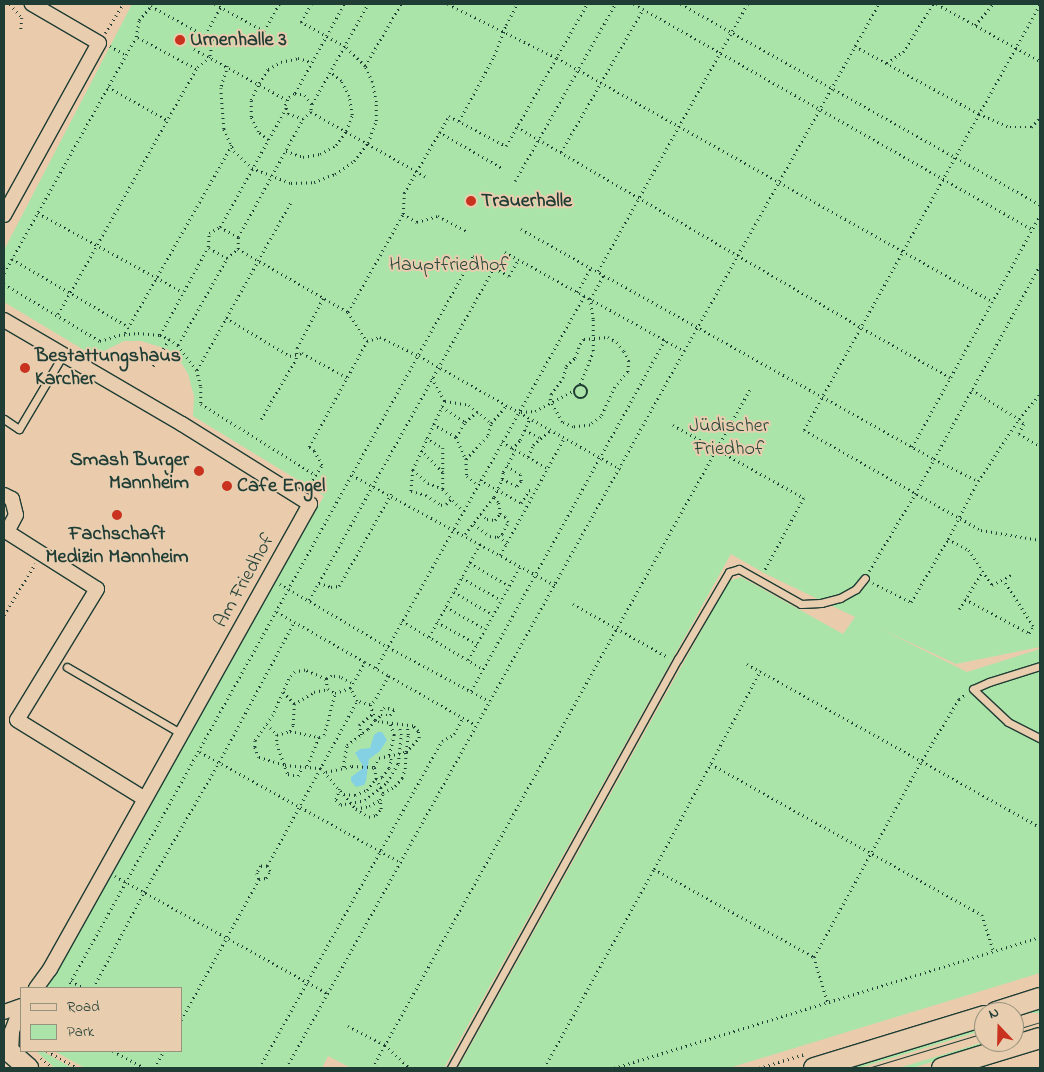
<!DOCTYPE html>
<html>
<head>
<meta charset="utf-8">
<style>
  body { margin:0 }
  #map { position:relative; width:1044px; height:1072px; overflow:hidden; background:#eaccad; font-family:"Indie Flower",sans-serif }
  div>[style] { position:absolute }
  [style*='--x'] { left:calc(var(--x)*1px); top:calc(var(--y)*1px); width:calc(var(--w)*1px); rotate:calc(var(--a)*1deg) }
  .green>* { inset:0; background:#abe4a8; transform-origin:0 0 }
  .water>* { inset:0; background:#85d1e4 }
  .path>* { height:2.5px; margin-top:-1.25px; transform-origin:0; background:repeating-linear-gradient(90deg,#1f3d34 0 1px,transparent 0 5px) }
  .path>.ring { margin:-1.25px; padding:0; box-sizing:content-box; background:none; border:2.5px solid #1f3d34; border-radius:50% }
  .roads { filter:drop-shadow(1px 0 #1f3d34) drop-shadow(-1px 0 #1f3d34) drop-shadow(0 1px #1f3d34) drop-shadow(0 -1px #1f3d34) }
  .service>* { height:7px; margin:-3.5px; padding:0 3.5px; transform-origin:3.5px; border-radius:3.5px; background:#e8cdaf }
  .minor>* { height:14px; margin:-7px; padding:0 7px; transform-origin:7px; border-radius:7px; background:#e8cdaf }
  .secondary>* { height:20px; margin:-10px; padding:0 10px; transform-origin:10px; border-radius:10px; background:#e8cdaf }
  .tram>* { height:1px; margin:-0.5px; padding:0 0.5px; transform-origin:0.5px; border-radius:0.5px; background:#1f3d34 }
  .dots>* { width:14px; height:14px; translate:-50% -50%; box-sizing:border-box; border:2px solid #e8cdaf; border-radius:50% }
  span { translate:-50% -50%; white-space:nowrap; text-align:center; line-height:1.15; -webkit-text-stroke:4px #e8cdaf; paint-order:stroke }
  .poi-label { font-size:20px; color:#1f3d34; font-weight:700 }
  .left { translate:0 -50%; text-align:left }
  .right { translate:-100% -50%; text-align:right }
  .park-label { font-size:20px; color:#26453a }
  .street-label { font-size:20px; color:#1f3d34 }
  .frame { position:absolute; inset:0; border:5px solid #1f3d34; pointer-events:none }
  .legend { position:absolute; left:20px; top:987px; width:162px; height:65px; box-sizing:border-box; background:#e8cdaf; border:1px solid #98937e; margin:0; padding:6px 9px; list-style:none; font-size:15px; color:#1f3d34 }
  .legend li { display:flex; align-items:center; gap:10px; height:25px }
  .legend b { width:25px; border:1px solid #98937e }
  .north { position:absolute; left:974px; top:1002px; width:50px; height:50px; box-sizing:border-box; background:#e8cdaf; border:1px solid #98937e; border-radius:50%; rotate:339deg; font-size:14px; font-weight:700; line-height:20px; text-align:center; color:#1f3d34 }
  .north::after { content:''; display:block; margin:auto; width:18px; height:22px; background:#c8321e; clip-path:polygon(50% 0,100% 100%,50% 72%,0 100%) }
</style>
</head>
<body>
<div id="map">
  <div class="green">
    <i style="clip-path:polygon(132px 4px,1040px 4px,1040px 647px,956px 664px,881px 629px,967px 672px,1040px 649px,1040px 973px,729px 1068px,458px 1068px,729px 581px,741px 577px,843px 634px,855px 617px,764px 573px,731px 554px,444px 1068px,351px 1068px,328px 1056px,322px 1068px,85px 1068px,54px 1051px,181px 1051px,181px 988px,47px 988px,324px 496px,193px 416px,194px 396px,188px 374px,179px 359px,167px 349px,141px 341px,124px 341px,94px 356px,4px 302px,4px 250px)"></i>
    <i style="left:1040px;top:1007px;width:6px;height:27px;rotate:90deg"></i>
    <i style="clip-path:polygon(984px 1024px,984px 1030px,859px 1068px,840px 1068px)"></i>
    <i style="clip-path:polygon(984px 1042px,997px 1042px,912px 1068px,899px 1068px)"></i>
    <i style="clip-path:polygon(36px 1051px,42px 1051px,72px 1068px,55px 1068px)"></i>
  </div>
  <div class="water">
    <i style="clip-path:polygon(378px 732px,382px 732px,387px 740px,380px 751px,369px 759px,366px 781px,364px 785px,356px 787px,351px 781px,351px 777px,362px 769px,363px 766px,355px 753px,360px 749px,370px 748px,374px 735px)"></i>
  </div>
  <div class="path">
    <i style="--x:10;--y:4;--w:18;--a:49"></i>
    <i style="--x:22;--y:18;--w:11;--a:95"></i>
    <i style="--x:215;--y:4;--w:56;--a:28.9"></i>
    <i style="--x:264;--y:31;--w:31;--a:-61"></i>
    <i style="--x:448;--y:4;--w:122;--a:26.4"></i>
    <i style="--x:557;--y:58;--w:498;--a:29.2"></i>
    <i style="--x:634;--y:4;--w:457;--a:29.5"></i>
    <i style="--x:681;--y:4;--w:411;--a:29.2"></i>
    <i style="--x:937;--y:4;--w:118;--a:29"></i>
    <i style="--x:1040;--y:5;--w:486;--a:119"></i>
    <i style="--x:804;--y:430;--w:203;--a:29.5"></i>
    <i style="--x:981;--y:530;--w:60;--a:9.6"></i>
    <i style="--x:151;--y:6;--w:71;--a:28.7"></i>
    <i style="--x:213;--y:40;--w:17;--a:100"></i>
    <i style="--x:210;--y:57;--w:18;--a:139"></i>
    <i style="--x:196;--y:69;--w:68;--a:-151.9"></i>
    <i style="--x:136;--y:37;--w:17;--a:-80"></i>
    <i style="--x:139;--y:20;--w:18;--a:-49"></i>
    <i style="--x:975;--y:25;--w:28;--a:-49"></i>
    <i style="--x:105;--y:33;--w:34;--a:-58"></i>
    <i style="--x:205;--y:35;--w:35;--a:-61"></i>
    <i style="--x:110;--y:46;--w:18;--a:29"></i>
    <i style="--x:855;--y:46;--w:141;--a:28.7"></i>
    <i style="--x:979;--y:114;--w:34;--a:23"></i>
    <i style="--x:1010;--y:127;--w:21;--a:0"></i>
    <i style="--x:1031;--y:127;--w:13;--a:-45"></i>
    <i style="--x:194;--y:49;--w:106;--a:28.7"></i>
    <i style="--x:887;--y:63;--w:19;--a:-35"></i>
    <i style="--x:903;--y:52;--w:57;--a:-58"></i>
    <i style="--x:228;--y:66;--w:23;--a:108"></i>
    <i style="--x:221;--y:88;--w:41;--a:85.8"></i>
    <i style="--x:224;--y:129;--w:24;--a:66"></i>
    <i style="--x:234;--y:151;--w:25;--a:43"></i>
    <i style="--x:252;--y:168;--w:42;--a:21"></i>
    <i style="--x:291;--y:183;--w:23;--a:-2"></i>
    <i style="--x:314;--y:182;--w:22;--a:-21"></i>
    <i style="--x:335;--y:174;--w:23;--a:-34"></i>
    <i style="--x:354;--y:161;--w:23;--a:-52"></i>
    <i style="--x:368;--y:143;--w:23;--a:-70"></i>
    <i style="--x:376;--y:121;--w:19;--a:-90"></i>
    <i style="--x:376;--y:102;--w:20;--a:-101"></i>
    <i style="--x:372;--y:82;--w:17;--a:-114"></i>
    <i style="--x:365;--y:66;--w:28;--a:-136"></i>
    <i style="--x:345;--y:47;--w:51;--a:-150.4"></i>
    <i style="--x:301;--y:22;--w:21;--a:-61"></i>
    <i style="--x:365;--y:66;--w:72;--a:-59.9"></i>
    <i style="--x:108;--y:87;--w:68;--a:29.2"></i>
    <i style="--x:295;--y:93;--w:10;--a:11"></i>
    <i style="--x:305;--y:95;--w:11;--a:52"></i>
    <i style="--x:312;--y:104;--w:8;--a:97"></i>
    <i style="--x:311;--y:112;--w:11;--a:139"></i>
    <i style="--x:303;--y:119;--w:16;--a:-162"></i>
    <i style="--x:288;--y:114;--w:9;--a:-108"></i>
    <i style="--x:285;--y:105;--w:9;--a:-63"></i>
    <i style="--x:289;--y:97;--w:7;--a:-34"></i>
    <i style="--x:295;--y:93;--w:102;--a:-61.2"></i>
    <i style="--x:312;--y:104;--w:115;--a:-60.8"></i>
    <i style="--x:311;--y:112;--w:131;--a:29.3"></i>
    <i style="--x:459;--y:121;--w:74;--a:-61.7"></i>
    <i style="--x:494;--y:56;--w:33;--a:-69"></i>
    <i style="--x:506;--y:25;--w:24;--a:-62"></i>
    <i style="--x:517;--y:127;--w:399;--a:30.2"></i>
    <i style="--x:862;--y:328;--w:101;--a:29.1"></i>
    <i style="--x:439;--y:132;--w:73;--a:29.7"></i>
    <i style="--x:268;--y:140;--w:13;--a:-141"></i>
    <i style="--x:258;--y:132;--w:17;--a:-115"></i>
    <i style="--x:251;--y:117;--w:17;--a:-90"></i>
    <i style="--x:251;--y:100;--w:19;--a:-65"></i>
    <i style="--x:259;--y:83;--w:17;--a:-57"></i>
    <i style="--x:268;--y:69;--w:15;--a:-28"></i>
    <i style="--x:281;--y:62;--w:17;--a:-13"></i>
    <i style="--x:298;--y:58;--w:14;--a:17"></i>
    <i style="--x:286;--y:151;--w:18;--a:19"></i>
    <i style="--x:303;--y:157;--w:17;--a:-10"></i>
    <i style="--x:320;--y:154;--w:18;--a:-29"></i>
    <i style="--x:336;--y:145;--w:17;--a:-54"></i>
    <i style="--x:346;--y:131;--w:17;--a:-69"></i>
    <i style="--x:352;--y:115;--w:19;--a:-99"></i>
    <i style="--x:349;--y:96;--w:17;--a:-118"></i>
    <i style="--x:341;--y:81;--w:14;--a:-141"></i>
    <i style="--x:561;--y:152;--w:165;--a:-60.2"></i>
    <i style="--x:515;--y:181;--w:203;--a:-60.5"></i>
    <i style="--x:38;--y:213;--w:165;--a:28.6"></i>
    <i style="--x:403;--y:214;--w:16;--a:30"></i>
    <i style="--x:417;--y:222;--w:22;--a:-16"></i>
    <i style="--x:438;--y:216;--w:32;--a:28"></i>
    <i style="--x:220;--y:227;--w:21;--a:29"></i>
    <i style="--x:521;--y:229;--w:473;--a:29.1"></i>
    <i style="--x:934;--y:459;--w:49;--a:26.6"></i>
    <i style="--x:209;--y:248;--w:21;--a:29"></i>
    <i style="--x:238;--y:249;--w:127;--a:29.8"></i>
    <i style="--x:348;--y:312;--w:35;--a:57"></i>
    <i style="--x:367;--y:341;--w:14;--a:-17"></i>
    <i style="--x:380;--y:337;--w:43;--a:26"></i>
    <i style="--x:419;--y:356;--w:231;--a:29.3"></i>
    <i style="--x:505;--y:252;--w:205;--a:28.9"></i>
    <i style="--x:12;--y:259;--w:135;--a:30.2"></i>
    <i style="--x:598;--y:271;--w:306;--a:-60.8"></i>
    <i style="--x:4;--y:273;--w:270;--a:-60.8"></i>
    <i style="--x:4;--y:284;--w:112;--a:30.7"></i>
    <i style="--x:100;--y:341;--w:20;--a:-18"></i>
    <i style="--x:119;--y:335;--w:19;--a:-6"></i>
    <i style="--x:138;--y:333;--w:22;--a:5"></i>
    <i style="--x:160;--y:335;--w:10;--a:24"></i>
    <i style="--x:169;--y:339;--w:11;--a:34"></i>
    <i style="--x:178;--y:345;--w:31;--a:53"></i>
    <i style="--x:197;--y:370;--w:17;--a:77"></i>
    <i style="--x:201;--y:387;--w:17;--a:90"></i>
    <i style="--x:201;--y:404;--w:135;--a:31.7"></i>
    <i style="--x:577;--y:292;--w:28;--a:-60"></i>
    <i style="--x:348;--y:312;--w:112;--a:-60.7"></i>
    <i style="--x:403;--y:214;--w:21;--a:-87"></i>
    <i style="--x:404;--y:193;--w:89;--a:-59.7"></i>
    <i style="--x:449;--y:116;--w:64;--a:27.8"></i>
    <i style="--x:506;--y:146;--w:163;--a:-60.3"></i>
    <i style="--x:58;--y:314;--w:281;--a:-60.6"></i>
    <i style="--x:226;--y:318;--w:74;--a:30.7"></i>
    <i style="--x:290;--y:356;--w:12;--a:-14"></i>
    <i style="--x:302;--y:353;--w:52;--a:28.5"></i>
    <i style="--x:125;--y:333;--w:216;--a:-60.4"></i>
    <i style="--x:160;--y:335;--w:100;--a:-61.4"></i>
    <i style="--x:208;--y:247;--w:14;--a:-86"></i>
    <i style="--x:209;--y:233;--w:13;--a:-29"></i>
    <i style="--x:220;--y:227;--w:136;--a:-61"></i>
    <i style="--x:608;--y:337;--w:10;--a:29"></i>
    <i style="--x:617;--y:342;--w:11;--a:52"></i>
    <i style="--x:624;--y:351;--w:11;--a:63"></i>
    <i style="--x:629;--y:361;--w:11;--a:95"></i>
    <i style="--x:628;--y:372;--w:20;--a:131"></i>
    <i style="--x:615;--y:387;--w:33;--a:115"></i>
    <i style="--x:601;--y:417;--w:14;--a:144"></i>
    <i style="--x:590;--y:425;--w:17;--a:173"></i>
    <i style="--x:573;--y:427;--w:12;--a:-156"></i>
    <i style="--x:562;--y:422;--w:25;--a:-119"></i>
    <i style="--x:550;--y:400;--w:6;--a:-81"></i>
    <i style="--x:551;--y:394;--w:20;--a:-53"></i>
    <i style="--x:563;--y:378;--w:12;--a:-76"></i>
    <i style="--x:566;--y:366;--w:12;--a:-42"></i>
    <i style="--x:575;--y:358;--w:15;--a:-70"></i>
    <i style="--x:580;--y:344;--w:6;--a:-51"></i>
    <i style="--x:584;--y:339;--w:24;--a:-5"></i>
    <i style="--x:178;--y:345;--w:100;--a:-60.6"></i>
    <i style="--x:227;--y:258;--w:14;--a:-39"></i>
    <i style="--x:238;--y:249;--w:12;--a:-90"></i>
    <i style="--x:238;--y:237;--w:135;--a:-61.2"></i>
    <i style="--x:153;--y:366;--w:31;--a:-59"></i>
    <i style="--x:197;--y:370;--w:193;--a:-60.8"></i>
    <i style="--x:432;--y:378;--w:26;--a:61"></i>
    <i style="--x:580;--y:384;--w:35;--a:-68"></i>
    <i style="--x:593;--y:351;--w:32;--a:-90"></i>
    <i style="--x:593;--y:319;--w:20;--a:-99"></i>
    <i style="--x:590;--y:299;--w:28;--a:-60"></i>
    <i class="ring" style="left:574px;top:385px;width:11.5px;height:11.5px"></i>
    <i style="--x:972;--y:390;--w:55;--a:31.7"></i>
    <i style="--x:1019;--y:419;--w:7;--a:45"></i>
    <i style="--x:1024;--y:424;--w:11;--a:117"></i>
    <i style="--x:1019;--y:434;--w:24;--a:30"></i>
    <i style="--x:445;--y:401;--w:76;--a:114.9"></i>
    <i style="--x:413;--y:470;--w:21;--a:95"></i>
    <i style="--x:411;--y:491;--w:16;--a:15"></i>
    <i style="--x:426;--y:495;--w:18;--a:34"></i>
    <i style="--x:441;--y:505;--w:5;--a:-11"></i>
    <i style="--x:446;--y:504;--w:7;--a:-45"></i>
    <i style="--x:445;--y:401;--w:24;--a:9"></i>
    <i style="--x:469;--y:405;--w:28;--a:39"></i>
    <i style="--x:442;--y:407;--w:27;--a:33"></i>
    <i style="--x:521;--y:412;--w:14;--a:-4"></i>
    <i style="--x:535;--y:411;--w:43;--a:-27.8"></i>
    <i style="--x:261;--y:419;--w:69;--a:-59.7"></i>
    <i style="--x:296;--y:359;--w:11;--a:-85"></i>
    <i style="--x:297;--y:348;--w:56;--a:-62.5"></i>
    <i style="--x:433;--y:424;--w:26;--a:29"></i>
    <i style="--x:456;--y:437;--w:24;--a:66"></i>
    <i style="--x:466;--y:459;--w:17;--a:87"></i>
    <i style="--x:467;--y:476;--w:14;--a:39"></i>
    <i style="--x:673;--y:425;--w:150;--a:29.1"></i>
    <i style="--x:804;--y:498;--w:84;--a:118.4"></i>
    <i style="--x:525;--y:430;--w:16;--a:27"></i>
    <i style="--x:456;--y:437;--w:17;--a:-59"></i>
    <i style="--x:465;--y:422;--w:16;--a:-40"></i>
    <i style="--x:426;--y:438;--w:20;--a:30"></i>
    <i style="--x:443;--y:448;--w:41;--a:90"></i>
    <i style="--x:502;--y:442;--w:52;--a:30"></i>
    <i style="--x:912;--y:447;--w:265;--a:-61.1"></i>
    <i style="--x:512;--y:449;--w:12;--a:-48"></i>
    <i style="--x:520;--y:440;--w:24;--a:-66"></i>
    <i style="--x:421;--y:450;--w:31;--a:45"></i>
    <i style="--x:528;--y:457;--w:13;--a:-67"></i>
    <i style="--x:533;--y:445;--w:23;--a:-41"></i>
    <i style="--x:466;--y:459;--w:33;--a:-47"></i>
    <i style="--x:488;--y:435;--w:12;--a:-76"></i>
    <i style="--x:491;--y:423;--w:24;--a:-48"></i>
    <i style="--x:413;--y:470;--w:20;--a:41"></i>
    <i style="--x:428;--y:483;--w:16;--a:22"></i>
    <i style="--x:443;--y:489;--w:30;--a:48"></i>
    <i style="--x:352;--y:475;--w:231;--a:28.5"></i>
    <i style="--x:502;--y:479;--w:17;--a:25"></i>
    <i style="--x:517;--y:486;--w:6;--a:-51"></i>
    <i style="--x:521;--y:481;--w:6;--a:-99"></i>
    <i style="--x:520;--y:475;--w:17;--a:-147"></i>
    <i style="--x:480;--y:480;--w:47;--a:29.3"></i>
    <i style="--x:521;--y:503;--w:15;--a:-58"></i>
    <i style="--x:529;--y:490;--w:5;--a:11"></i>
    <i style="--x:307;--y:488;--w:27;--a:-57"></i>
    <i style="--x:322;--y:465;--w:16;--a:-120"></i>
    <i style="--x:314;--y:451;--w:6;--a:-141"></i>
    <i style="--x:309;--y:447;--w:121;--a:-61.3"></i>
    <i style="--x:481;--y:514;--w:8;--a:40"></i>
    <i style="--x:487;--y:519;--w:8;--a:7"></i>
    <i style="--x:495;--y:520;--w:8;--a:-50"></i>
    <i style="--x:474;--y:524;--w:20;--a:37"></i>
    <i style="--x:490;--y:536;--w:7;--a:8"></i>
    <i style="--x:497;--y:537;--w:6;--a:-31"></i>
    <i style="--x:502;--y:534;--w:13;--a:-63"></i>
    <i style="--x:508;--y:522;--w:6;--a:-121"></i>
    <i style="--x:505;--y:517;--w:6;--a:-149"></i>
    <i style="--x:500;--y:514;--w:12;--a:-99"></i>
    <i style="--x:498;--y:502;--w:6;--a:-129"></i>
    <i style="--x:465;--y:534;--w:47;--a:-51.9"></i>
    <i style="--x:494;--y:497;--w:20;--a:-66"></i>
    <i style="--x:502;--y:479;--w:7;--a:-82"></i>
    <i style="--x:503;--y:472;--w:24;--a:-60"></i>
    <i style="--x:499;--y:536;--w:11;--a:45"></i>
    <i style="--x:948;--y:539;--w:24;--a:28"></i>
    <i style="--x:969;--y:550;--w:42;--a:56.7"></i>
    <i style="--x:992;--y:585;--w:24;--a:-28"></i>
    <i style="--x:500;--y:555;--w:133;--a:-61.3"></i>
    <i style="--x:470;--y:563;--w:45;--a:30.5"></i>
    <i style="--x:869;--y:571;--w:90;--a:-59.1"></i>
    <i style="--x:915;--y:494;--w:261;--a:-61.4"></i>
    <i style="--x:462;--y:578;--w:45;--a:29.4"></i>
    <i style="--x:319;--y:583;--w:13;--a:18"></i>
    <i style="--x:331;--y:587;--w:8;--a:-7"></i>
    <i style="--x:339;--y:586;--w:106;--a:-60.5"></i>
    <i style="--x:873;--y:583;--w:42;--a:26.6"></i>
    <i style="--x:911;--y:602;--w:73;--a:-59.6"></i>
    <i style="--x:948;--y:539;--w:65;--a:-62.7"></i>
    <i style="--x:978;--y:481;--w:74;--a:-56.5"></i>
    <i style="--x:1019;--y:419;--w:33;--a:-50"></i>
    <i style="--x:280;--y:584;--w:125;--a:30.3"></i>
    <i style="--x:388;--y:647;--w:115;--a:28.1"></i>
    <i style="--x:454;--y:592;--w:45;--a:30.5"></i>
    <i style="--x:965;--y:599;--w:72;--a:28"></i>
    <i style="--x:1029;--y:633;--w:8;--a:-60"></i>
    <i style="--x:1033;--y:626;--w:55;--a:-123.1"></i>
    <i style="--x:309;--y:600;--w:380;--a:-60.9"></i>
    <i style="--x:573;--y:604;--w:109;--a:29.2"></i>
    <i style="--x:446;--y:607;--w:45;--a:29.4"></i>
    <i style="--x:959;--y:609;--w:45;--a:-57.7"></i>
    <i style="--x:277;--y:612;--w:101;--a:29.6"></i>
    <i style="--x:4;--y:615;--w:60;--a:-58.7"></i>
    <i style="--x:402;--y:621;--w:94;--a:30.7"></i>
    <i style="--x:437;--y:622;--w:46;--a:28.8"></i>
    <i style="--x:429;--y:637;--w:106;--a:-61.3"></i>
    <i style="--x:468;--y:660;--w:107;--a:-61"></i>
    <i style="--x:365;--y:662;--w:28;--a:30"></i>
    <i style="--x:389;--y:676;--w:30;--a:120"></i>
    <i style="--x:374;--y:702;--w:5;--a:143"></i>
    <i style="--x:370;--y:705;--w:14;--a:-163"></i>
    <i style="--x:357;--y:701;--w:15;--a:-118"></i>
    <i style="--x:350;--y:688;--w:30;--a:-60"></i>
    <i style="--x:747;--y:664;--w:335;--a:29.1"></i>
    <i style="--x:376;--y:668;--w:426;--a:-60.8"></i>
    <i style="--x:389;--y:676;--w:100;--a:29.4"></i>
    <i style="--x:326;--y:679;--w:10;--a:79"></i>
    <i style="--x:351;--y:683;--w:13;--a:-151"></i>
    <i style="--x:340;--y:677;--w:8;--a:-173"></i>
    <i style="--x:332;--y:676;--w:7;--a:153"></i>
    <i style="--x:326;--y:679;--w:23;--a:-157"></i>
    <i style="--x:305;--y:670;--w:10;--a:169"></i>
    <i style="--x:295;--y:672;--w:9;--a:131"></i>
    <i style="--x:289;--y:679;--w:39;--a:114"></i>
    <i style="--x:273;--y:715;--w:32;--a:125"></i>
    <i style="--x:255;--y:741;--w:6;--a:90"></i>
    <i style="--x:255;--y:747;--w:11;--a:68"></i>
    <i style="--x:259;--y:757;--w:27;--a:17"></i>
    <i style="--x:285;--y:765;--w:36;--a:5"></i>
    <i style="--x:321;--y:768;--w:54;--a:49.5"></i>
    <i style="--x:356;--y:809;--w:15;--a:32"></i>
    <i style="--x:369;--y:817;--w:7;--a:-16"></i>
    <i style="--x:376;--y:815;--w:8;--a:-50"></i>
    <i style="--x:381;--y:809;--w:9;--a:-96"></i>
    <i style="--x:380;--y:800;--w:8;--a:-67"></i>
    <i style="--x:383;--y:793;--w:14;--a:-30"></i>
    <i style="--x:395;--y:786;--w:11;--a:-49"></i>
    <i style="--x:402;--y:778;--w:9;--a:-72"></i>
    <i style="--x:405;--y:769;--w:17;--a:-87"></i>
    <i style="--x:406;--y:752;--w:19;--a:-47"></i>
    <i style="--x:419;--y:738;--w:7;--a:-98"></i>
    <i style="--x:418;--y:731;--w:7;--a:-135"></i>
    <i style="--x:413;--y:726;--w:34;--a:-173"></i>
    <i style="--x:379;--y:722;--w:4;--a:-153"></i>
    <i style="--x:375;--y:720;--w:16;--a:-108"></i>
    <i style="--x:471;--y:691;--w:401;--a:-61.1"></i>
    <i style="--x:294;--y:704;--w:23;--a:-31"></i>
    <i style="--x:314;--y:692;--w:14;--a:-12"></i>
    <i style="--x:328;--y:689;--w:8;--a:30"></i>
    <i style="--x:335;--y:693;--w:16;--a:-18"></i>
    <i style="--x:267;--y:724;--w:15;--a:48"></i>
    <i style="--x:277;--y:735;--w:14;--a:-17"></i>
    <i style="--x:290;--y:731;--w:7;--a:-63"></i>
    <i style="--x:293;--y:725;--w:21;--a:-87"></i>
    <i style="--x:294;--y:704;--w:16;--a:-133"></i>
    <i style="--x:290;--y:731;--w:30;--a:12"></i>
    <i style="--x:319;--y:737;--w:5;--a:-22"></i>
    <i style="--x:324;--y:735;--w:43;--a:-75.3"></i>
    <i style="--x:277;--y:735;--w:9;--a:90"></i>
    <i style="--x:277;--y:744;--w:32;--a:70"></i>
    <i style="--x:288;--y:774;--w:10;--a:11"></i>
    <i style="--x:298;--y:776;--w:10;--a:-66"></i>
    <i style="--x:361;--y:735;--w:10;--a:-101"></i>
    <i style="--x:359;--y:725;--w:17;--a:-40"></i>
    <i style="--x:200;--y:752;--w:228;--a:28.8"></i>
    <i style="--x:711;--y:764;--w:310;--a:29.1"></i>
    <i style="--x:982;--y:915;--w:38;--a:72"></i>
    <i style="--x:307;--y:766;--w:31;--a:-68"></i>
    <i style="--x:343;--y:767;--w:22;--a:-80"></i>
    <i style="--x:347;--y:745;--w:26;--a:-37"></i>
    <i style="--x:368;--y:729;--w:11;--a:-52"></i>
    <i style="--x:375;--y:720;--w:8;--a:-40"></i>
    <i style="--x:381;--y:715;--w:9;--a:0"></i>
    <i style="--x:390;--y:715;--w:6;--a:-51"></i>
    <i style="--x:394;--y:710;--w:9;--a:-167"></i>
    <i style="--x:385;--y:708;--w:4;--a:146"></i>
    <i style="--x:382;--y:710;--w:5;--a:101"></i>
    <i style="--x:326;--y:772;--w:27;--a:-13"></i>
    <i style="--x:352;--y:766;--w:22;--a:3"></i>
    <i style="--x:340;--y:789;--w:12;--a:110"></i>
    <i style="--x:336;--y:800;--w:7;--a:45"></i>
    <i style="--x:341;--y:805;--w:4;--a:-14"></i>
    <i style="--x:345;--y:804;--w:20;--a:-11"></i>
    <i style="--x:365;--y:800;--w:28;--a:-39"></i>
    <i style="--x:387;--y:782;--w:21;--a:-59"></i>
    <i style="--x:398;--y:764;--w:29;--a:-84"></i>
    <i style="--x:401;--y:735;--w:9;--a:-103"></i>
    <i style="--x:383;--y:793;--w:16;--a:-117"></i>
    <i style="--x:376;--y:779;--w:6;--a:-18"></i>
    <i style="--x:382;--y:777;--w:11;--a:-52"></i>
    <i style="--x:389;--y:768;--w:8;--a:-76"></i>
    <i style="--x:391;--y:760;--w:5;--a:-112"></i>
    <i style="--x:389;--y:755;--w:21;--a:-76"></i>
    <i style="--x:394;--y:735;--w:12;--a:-110"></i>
    <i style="--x:344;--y:794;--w:11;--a:5"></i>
    <i style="--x:355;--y:795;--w:13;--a:-23"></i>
    <i style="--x:367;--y:790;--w:14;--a:-51"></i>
    <i style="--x:376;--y:779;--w:12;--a:-99"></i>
    <i style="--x:374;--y:767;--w:10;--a:-61"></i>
    <i style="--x:379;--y:758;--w:28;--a:-13"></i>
    <i style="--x:406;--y:752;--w:17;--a:-83"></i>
    <i style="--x:408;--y:735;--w:9;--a:-96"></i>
    <i style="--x:356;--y:809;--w:13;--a:-13"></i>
    <i style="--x:369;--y:806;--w:13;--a:-29"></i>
    <i style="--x:267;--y:866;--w:188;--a:-61.4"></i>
    <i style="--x:654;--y:869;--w:183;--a:28.8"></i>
    <i style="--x:814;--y:957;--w:225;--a:-61.3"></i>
    <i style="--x:922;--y:760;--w:71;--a:-58.8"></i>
    <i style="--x:959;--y:699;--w:9;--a:-36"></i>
    <i style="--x:115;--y:876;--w:242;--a:28.9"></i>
    <i style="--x:814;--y:957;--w:48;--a:73.1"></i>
    <i style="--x:71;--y:981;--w:15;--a:28"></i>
    <i style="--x:67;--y:988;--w:837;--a:-60.99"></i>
    <i style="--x:473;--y:256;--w:41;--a:29.1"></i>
    <i style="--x:509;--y:276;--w:18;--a:-61"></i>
    <i style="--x:93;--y:988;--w:109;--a:-62"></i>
    <i style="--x:144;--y:892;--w:150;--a:-60"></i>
    <i style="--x:219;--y:762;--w:159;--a:-61.8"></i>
    <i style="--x:181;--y:1020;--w:161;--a:-61"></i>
    <i style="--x:259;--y:879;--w:7;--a:-8"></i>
    <i style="--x:266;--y:878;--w:8;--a:-60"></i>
    <i style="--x:270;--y:871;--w:6;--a:-121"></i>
    <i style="--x:267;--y:866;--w:6;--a:180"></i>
    <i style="--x:261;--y:866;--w:8;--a:120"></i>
    <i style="--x:257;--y:873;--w:6;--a:72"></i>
    <i style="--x:348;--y:1026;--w:42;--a:27.2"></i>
    <i style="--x:385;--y:1045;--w:34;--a:43"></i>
    <i style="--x:47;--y:1051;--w:35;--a:29"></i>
    <i style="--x:113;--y:1051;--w:36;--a:28"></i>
    <i style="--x:41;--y:1058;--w:16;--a:40"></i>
    <i style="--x:154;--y:1068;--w:20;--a:-60"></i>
    <i style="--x:259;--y:1068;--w:375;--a:-60.8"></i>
    <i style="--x:442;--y:741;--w:14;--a:-30"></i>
    <i style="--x:454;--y:734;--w:19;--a:-62"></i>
    <i style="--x:286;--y:1068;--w:820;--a:-60.97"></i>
    <i style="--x:684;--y:351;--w:398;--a:-60.7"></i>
    <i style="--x:372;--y:1068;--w:779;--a:-60.9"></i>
    <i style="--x:544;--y:1068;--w:227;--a:-61.1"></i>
    <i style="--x:654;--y:869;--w:225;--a:-61.8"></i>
    <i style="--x:614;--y:1068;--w:446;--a:-17.1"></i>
    <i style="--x:759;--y:1068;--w:48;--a:-16.9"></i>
  </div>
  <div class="roads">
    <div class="service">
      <i style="--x:4;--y:419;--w:18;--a:34"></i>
      <i style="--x:19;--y:429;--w:86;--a:-59.3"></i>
      <i style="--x:1040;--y:666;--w:53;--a:162.6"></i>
      <i style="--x:989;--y:682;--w:17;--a:156"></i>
      <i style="--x:973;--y:689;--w:48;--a:43.3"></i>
      <i style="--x:1008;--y:722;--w:36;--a:27"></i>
      <i style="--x:67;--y:667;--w:133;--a:30.2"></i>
      <i style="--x:451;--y:1068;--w:468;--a:-61"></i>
      <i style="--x:678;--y:659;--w:101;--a:-59.6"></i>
      <i style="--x:729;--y:572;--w:10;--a:-17"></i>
      <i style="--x:739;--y:569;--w:71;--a:29.4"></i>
      <i style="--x:801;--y:604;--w:20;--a:-3"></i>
      <i style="--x:821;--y:603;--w:20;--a:-15"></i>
      <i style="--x:840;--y:598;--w:18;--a:-29"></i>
      <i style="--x:856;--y:589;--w:14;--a:-51"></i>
    </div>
    <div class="minor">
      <i style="--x:4;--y:215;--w:196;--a:-61.1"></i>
      <i style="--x:99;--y:43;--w:78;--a:-149.8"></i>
      <i style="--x:4;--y:320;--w:206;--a:30.3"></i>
      <i style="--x:182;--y:424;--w:151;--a:32"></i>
      <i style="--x:310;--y:504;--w:533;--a:119.21"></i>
      <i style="--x:50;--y:969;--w:24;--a:126"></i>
      <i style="--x:4;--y:495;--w:9;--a:27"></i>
      <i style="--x:12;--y:499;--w:16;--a:76"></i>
      <i style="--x:16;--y:515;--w:19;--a:118"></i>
      <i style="--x:4;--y:530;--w:110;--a:32.4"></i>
      <i style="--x:97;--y:589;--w:153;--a:121.4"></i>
      <i style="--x:17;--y:720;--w:150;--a:31.7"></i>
      <i style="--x:4;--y:1012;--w:18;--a:-19"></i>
      <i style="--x:11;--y:1052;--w:21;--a:-87"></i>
      <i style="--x:12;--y:1031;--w:26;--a:-69"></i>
    </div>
    <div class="secondary">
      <i style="--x:996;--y:1012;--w:46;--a:-17.7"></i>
      <i style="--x:4;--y:1047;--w:32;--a:41"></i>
      <i style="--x:814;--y:1068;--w:178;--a:-17"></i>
      <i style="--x:942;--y:1068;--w:102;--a:-17"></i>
    </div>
  </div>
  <div class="tram">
    <i style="--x:1014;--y:1030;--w:27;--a:-17"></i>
    <i style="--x:868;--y:1068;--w:121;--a:-16.8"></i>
  </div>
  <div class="dots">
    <i style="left:180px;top:40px;background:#c8321e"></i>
    <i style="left:471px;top:201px;background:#c8321e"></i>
    <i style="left:25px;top:368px;background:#c8321e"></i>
    <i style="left:199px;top:471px;background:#c8321e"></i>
    <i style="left:227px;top:486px;background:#c8321e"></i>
    <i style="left:117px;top:515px;background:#c8321e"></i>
  </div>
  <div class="poi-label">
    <span class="left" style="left:190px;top:40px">Urnenhalle 3</span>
    <span class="left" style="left:481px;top:201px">Trauerhalle</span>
    <span class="left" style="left:35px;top:368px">Bestattungshaus<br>Karcher</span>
    <span class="right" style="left:189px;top:472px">Smash Burger<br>Mannheim</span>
    <span class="left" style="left:237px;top:486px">Cafe Engel</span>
    <span style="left:117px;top:546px">Fachschaft<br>Medizin Mannheim</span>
  </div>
  <div class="park-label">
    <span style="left:449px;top:265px">Hauptfriedhof</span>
    <span style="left:729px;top:438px">Jüdischer<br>Friedhof</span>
  </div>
  <div class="street-label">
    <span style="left:245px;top:581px;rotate:-61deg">Am Friedhof</span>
  </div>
  <div class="frame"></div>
  <ul class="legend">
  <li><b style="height:6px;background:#e8cdaf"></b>Road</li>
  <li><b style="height:14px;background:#abe4a8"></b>Park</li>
  </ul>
  <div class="north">N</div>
</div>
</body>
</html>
